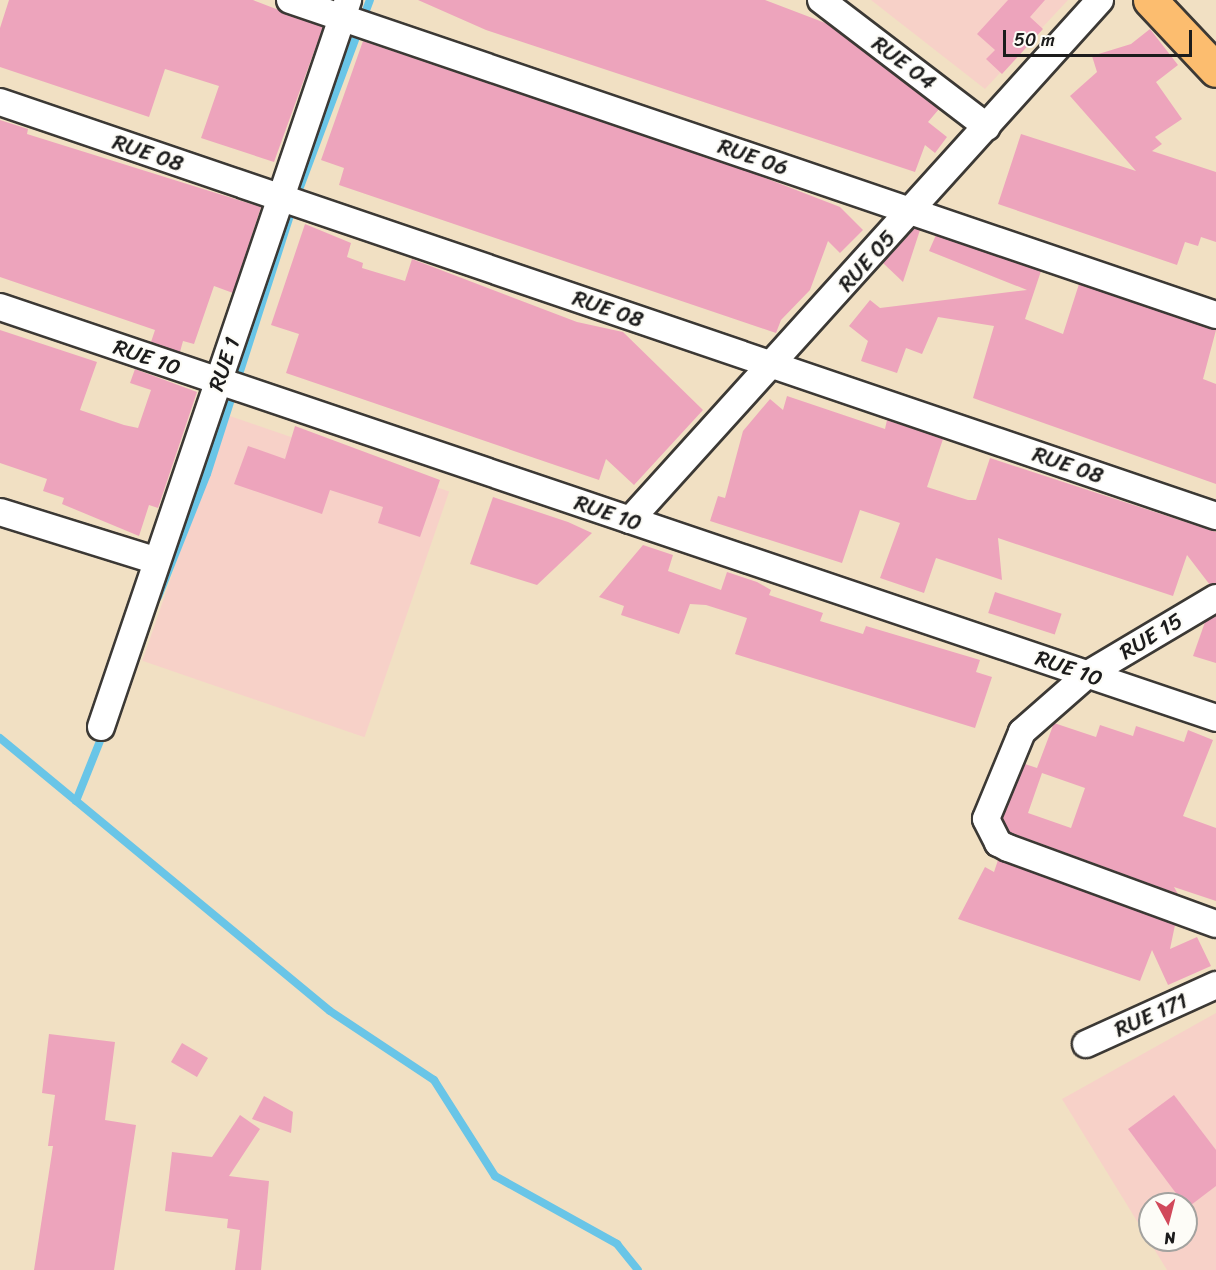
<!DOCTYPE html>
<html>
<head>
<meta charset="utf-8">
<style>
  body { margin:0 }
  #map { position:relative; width:1216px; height:1270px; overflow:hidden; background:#f1e0c3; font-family:Sriracha,sans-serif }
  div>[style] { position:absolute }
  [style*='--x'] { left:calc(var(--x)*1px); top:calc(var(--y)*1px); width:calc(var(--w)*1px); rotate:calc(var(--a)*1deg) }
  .built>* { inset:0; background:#f7d1c8; transform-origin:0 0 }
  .stream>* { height:8px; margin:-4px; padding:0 4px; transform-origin:4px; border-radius:4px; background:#69c5e7 }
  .building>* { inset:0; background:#eda4bc; transform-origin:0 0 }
  .roads { filter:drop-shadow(2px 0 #3c3935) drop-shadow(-2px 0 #3c3935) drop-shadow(0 2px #3c3935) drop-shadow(0 -2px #3c3935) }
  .minor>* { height:26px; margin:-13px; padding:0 13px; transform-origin:13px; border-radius:13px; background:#fff }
  .trunk>* { height:33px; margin:-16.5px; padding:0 16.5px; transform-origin:16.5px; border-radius:16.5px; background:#fcbd6f }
  span { translate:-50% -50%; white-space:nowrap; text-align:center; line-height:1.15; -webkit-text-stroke:4.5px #fdfcf7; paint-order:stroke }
  .street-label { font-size:22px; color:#1c1c1c }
  .north { position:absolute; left:1138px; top:1192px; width:60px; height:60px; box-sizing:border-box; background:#fdfcf7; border:2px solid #a3a29f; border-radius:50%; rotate:173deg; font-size:16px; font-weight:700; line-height:24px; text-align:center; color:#1c1c1c }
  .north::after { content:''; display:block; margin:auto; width:21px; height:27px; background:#d1495b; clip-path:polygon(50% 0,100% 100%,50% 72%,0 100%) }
  .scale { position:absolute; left:1003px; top:30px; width:189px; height:27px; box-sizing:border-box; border:3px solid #1c1c1c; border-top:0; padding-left:8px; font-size:18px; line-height:21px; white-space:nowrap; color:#1c1c1c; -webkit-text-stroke:4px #fdfcf7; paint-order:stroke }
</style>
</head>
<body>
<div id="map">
  <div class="built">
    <i style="clip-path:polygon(871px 0,1068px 0,985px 89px)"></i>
    <i style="left:227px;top:415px;width:235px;height:260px;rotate:19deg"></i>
    <i style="clip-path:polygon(evenodd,1216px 1013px,1216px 1270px,1167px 1270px,1062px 1099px,1216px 1013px,1150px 1204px,1186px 1204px,1186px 1240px,1150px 1240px,1150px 1204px)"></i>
  </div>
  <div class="stream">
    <i style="--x:158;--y:597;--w:132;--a:-68.3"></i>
    <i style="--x:207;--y:474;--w:285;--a:-72.2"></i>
    <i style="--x:294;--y:203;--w:217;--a:-69.5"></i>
    <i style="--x:0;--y:738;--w:428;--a:39.6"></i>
    <i style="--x:330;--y:1011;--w:125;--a:33.6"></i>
    <i style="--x:434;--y:1080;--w:114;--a:57.6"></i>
    <i style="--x:495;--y:1176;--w:140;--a:29.1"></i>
    <i style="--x:617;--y:1244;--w:33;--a:51"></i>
    <i style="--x:76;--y:801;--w:75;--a:-68.2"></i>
  </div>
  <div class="building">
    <i style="clip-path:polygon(9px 0,253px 0,323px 27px,274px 162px,201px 138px,219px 86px,165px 69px,149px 117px,0 67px,0 28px)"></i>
    <i style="clip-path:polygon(418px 0,765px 0,828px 24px,939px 109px,928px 122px,947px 137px,935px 153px,925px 145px,915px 172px,486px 30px)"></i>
    <i style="clip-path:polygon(1008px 0,1045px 0,1030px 17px,1043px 29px,1002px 74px,986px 59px,995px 50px,977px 34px)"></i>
    <i style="clip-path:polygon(1150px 29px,1178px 65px,1156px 82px,1182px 119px,1155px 137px,1162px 144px,1152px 151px,1216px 172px,1216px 242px,1201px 237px,1198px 246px,1185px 242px,1177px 265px,998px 204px,1021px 134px,1136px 171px,1070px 96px,1097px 72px,1092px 56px,1131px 44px)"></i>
    <i style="clip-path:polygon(363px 41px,750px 172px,840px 207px,863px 230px,840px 253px,828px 241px,810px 290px,781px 320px,776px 333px,339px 185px,344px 168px,321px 160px)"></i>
    <i style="clip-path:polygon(0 120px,28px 129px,27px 134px,261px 207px,233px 293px,214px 286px,194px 344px,183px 341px,180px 352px,151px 342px,155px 330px,0 277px)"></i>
    <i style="clip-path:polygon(305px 224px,351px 243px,347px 257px,363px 263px,362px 268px,405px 281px,412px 259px,577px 322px,623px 332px,703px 410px,634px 485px,606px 459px,599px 480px,286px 373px,299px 334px,271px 325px)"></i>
    <i style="clip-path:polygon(915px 228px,920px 230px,903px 282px,883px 263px)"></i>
    <i style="clip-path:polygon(936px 235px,1041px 271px,1025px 319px,1063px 334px,1079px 284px,1216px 330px,1203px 379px,1216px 384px,1216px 484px,973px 398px,994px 326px,938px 317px,922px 354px,906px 348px,897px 373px,861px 361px,868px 341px,849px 326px,870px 300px,880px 308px,1027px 290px,929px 251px)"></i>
    <i style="clip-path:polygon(0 330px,97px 362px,80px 410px,124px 425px,138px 428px,151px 390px,130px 383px,135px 369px,197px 392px,158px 508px,149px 505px,139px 536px,62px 504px,64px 498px,43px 491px,47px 479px,0 463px)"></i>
    <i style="clip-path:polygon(787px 396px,885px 429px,887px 420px,943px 439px,927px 487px,968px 500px,976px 500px,990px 458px,1216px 532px,1216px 583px,1210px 585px,1187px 555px,1173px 596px,998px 538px,1002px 580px,936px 558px,924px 593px,880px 578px,900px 523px,860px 510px,842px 563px,710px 521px,718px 496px,725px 498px,743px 431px,770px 399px,783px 410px)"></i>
    <i style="clip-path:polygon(295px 426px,440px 480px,420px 537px,378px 523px,383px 507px,330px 490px,322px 514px,234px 484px,248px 446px,285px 459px)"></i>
    <i style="clip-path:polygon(493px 497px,568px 522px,592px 533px,537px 585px,470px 564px)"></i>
    <i style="clip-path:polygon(643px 545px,673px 555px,668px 571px,721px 590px,727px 572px,757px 582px,771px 590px,769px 595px,823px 613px,820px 621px,863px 634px,866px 626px,980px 660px,976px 672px,992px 677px,975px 728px,735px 654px,747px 618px,706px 605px,690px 604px,679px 634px,621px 615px,624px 606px,599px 597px)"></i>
    <i style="left:995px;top:592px;width:70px;height:22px;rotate:18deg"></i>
    <i style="clip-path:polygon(1216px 615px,1216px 663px,1193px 656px,1205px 622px)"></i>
    <i style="clip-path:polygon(evenodd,1054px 723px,1096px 737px,1100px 725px,1133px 736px,1136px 726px,1184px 742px,1188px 730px,1213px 740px,1183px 816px,1216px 828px,1216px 901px,1174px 887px,1178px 894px,1009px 832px,1002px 818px,1025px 764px,1037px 768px,1054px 723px,1042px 773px,1085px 788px,1071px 828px,1028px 813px,1042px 773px)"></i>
    <i style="clip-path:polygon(998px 860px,1175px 925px,1170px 949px,1197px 937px,1211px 966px,1168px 985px,1152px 950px,1140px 981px,958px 919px,985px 867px,994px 872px)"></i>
    <i style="clip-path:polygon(49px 1034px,115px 1042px,105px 1120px,136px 1125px,114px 1270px,34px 1270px,53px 1146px,48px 1146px,55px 1095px,42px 1093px)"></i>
    <i style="left:182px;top:1043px;width:30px;height:22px;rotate:30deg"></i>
    <i style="clip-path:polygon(1174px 1095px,1216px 1150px,1216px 1186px,1187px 1208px,1128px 1129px)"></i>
    <i style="clip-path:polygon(264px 1096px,293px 1112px,291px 1133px,252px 1119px)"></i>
    <i style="clip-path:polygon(240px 1115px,260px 1129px,229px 1176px,269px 1181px,261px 1270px,235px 1270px,240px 1230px,227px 1228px,228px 1219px,165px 1211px,172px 1152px,212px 1157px)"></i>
  </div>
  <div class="roads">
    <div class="minor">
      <i style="--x:290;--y:0;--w:978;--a:18.79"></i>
      <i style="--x:821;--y:0;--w:209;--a:37.4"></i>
      <i style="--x:0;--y:102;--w:1285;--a:18.8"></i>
      <i style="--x:0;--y:307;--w:1284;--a:18.67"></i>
      <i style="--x:0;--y:512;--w:164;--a:17.3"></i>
      <i style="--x:630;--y:520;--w:701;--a:-47.89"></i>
      <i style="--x:1216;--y:598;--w:149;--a:149.3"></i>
      <i style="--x:1088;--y:674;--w:88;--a:138.7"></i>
      <i style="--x:1022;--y:732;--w:94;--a:112.5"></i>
      <i style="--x:986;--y:819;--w:27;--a:63"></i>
      <i style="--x:998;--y:843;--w:11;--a:27"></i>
      <i style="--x:1008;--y:848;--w:221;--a:20.1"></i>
      <i style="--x:101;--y:727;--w:768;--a:-71.23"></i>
      <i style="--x:1086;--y:1044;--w:143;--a:-24.4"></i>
    </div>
    <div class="trunk">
      <i style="--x:1150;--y:0;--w:96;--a:46.7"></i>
    </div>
  </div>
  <div class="street-label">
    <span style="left:904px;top:63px;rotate:37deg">RUE 04</span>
    <span style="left:148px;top:153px;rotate:19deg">RUE 08</span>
    <span style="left:753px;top:157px;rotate:19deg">RUE 06</span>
    <span style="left:867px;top:261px;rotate:-48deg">RUE 05</span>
    <span style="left:608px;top:309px;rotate:19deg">RUE 08</span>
    <span style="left:147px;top:357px;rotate:19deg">RUE 10</span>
    <span style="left:224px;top:364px;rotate:-71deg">RUE 1</span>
    <span style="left:1068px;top:465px;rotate:19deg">RUE 08</span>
    <span style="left:608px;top:513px;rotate:19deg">RUE 10</span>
    <span style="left:1151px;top:636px;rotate:-31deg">RUE 15</span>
    <span style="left:1069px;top:668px;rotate:19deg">RUE 10</span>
    <span style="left:1151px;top:1015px;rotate:-24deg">RUE 171</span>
  </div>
  <div class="north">N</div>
  <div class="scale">50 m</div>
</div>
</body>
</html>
